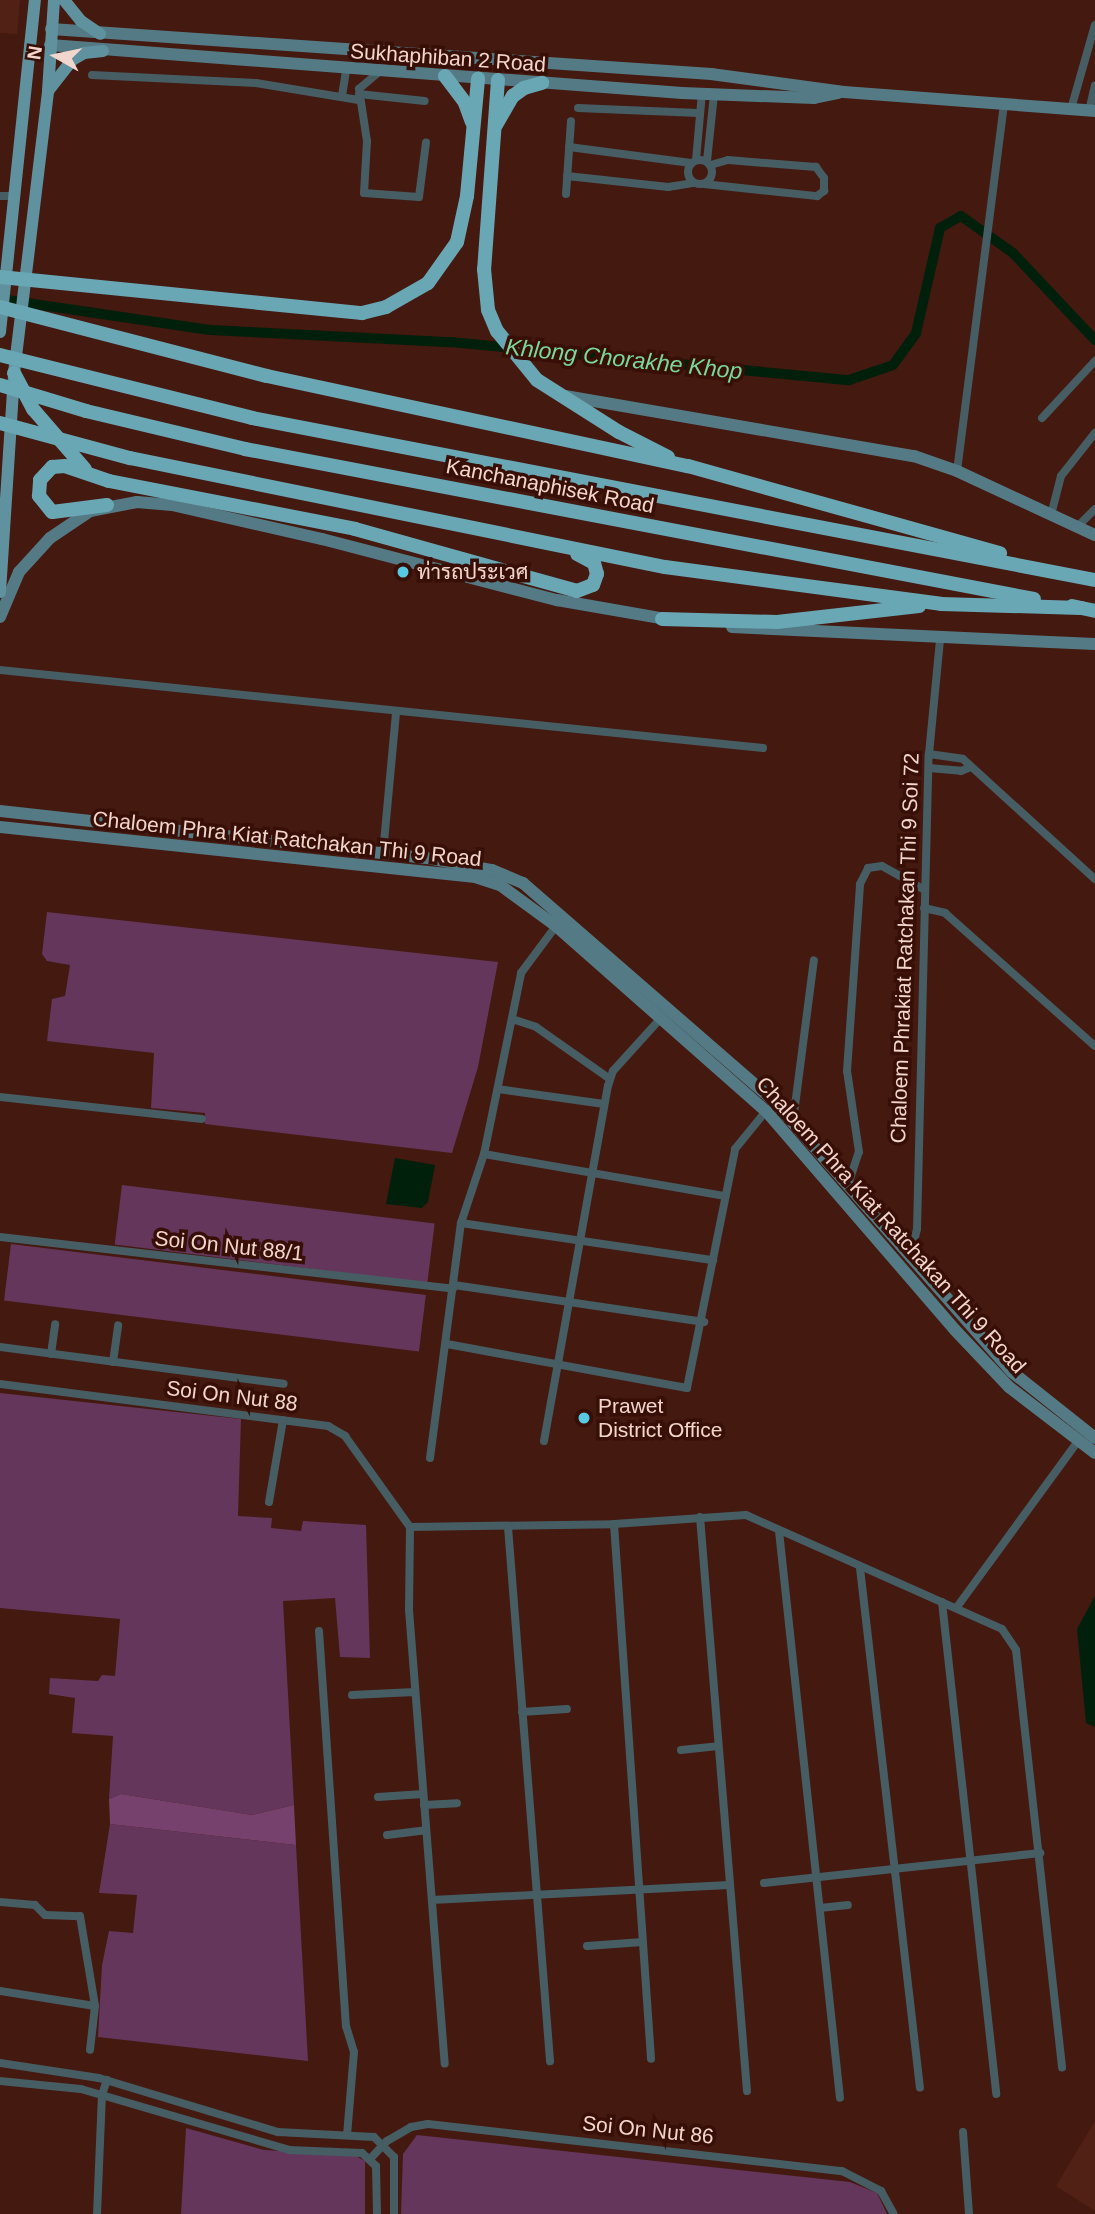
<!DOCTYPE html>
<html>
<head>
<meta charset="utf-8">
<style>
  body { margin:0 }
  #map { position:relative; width:1095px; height:2214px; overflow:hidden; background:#431910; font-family:Arial,Sarabun,sans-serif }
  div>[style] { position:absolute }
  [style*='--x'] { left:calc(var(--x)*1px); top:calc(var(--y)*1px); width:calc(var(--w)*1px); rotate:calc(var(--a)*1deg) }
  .built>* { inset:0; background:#522115 }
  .green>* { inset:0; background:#64365b; transform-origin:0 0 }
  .forest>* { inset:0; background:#77416d }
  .water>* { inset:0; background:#00200b }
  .canal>* { height:10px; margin:-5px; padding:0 5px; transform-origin:5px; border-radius:5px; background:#00200b }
  .street>* { height:8px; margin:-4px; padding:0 4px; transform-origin:4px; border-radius:4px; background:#465d63 }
  .street>.ring { margin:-4px; padding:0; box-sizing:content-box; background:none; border:8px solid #465d63; border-radius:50% }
  .secondary>* { height:12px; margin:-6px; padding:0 6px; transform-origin:6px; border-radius:6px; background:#547b85 }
  .primary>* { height:12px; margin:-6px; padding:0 6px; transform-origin:6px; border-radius:6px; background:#5f929e }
  .highway>* { height:14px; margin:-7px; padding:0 7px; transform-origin:7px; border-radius:7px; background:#69a7b5 }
  .highway-bridge>* { height:14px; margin:-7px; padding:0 7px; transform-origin:7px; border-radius:7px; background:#69a7b5 }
  .dots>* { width:19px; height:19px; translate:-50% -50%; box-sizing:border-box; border:4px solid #380f06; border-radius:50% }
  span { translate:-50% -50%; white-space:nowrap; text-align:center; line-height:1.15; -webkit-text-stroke:7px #380f06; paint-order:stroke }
  .street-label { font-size:21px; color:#f2d6ce }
  .poi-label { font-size:21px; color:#f2d6ce }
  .left { translate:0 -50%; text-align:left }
  .water-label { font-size:23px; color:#79d99c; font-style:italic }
  .north { position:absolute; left:21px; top:21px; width:70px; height:70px; -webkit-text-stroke:5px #380f06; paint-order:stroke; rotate:279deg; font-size:19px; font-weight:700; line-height:28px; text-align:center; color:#f2d6ce }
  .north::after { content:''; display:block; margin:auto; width:24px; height:32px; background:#f2d6ce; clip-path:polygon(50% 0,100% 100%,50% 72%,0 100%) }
</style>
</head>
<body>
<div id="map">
  <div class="built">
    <i style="clip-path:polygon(0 0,20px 0,17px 34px,0 33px)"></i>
    <i style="clip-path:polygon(1095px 2121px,1095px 2211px,1056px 2186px)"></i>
  </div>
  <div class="green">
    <i style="clip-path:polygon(47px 912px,498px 962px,478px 1067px,452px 1153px,205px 1124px,205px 1113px,151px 1108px,154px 1053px,47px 1041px,52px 999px,65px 996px,70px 965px,47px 961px,42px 954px)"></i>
    <i style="left:122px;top:1185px;width:315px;height:60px;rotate:7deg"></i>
    <i style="left:11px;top:1244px;width:418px;height:57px;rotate:7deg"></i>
    <i style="clip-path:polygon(0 1393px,241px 1419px,238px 1516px,272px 1518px,271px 1528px,301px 1531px,303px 1521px,366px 1525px,370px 1658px,340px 1657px,335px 1598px,283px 1601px,294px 1805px,252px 1815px,121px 1794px,109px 1799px,113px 1736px,72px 1733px,75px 1698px,49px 1694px,50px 1678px,98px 1681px,102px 1675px,115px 1676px,120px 1619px,0 1608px)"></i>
    <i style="clip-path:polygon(110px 1824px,296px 1845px,308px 2061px,98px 2037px,102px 1965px,109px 1931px,133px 1933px,137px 1895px,99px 1893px)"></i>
    <i style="clip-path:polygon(186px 2128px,264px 2150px,354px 2155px,365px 2161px,365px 2214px,181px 2214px)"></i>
    <i style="clip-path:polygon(417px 2135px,850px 2182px,877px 2193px,887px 2214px,401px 2214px,403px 2154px)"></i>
  </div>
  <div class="forest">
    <i style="clip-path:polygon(121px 1794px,252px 1815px,294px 1805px,296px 1845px,110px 1824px,109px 1799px)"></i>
  </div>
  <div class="water">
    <i style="clip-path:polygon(395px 1158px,435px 1165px,428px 1202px,422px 1208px,386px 1204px)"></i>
    <i style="clip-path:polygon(1095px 1596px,1095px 1727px,1086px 1723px,1077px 1629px)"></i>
  </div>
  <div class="canal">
    <i style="--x:0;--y:299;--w:212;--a:8.4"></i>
    <i style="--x:210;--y:330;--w:241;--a:2.9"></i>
    <i style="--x:451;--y:342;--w:400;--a:5.5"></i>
    <i style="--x:849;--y:380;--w:46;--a:-18.8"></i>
    <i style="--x:893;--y:365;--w:39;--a:-54"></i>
    <i style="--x:916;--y:333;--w:108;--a:-77.1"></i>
    <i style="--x:940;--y:228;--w:24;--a:-30"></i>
    <i style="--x:961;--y:216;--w:64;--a:35.4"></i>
    <i style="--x:1013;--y:253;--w:120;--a:46.7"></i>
  </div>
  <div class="street">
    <i style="--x:379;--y:72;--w:26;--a:140"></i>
    <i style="--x:359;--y:89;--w:53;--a:81.3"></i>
    <i style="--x:367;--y:141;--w:52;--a:93.3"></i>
    <i style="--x:364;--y:193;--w:55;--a:4.2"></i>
    <i style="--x:419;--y:197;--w:55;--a:-82.7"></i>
    <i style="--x:92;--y:75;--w:164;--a:2.8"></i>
    <i style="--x:256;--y:83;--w:104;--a:9.4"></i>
    <i style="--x:359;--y:94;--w:66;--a:6.1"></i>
    <i style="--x:342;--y:96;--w:26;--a:-81"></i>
    <i style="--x:578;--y:108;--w:120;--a:2.4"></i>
    <i style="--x:1071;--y:109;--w:87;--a:-74.1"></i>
    <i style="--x:1089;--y:111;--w:26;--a:-77"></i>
    <i style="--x:569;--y:147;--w:123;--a:7.5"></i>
    <i class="ring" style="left:688px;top:160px;width:16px;height:16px"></i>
    <i style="--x:696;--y:160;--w:67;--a:-84.9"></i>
    <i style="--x:707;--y:161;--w:67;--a:-84"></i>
    <i style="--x:567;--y:176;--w:102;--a:6.2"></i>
    <i style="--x:668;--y:187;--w:25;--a:-9"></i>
    <i style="--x:704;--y:184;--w:114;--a:6.1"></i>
    <i style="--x:817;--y:196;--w:9;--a:-36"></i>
    <i style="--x:824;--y:191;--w:13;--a:-90"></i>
    <i style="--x:824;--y:178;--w:14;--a:-126"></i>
    <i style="--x:816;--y:167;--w:88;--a:-175.5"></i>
    <i style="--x:728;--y:160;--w:19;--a:164"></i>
    <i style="--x:566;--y:194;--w:73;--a:-86.1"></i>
    <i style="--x:0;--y:196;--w:15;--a:0"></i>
    <i style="--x:1042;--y:418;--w:78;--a:-47.1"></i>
    <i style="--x:957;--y:471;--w:370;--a:-82.7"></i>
    <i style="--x:1051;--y:515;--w:40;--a:-75.6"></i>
    <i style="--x:1061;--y:476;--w:55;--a:-51.7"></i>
    <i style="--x:1077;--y:527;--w:25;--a:-45"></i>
    <i style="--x:0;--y:670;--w:767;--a:5.84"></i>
    <i style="--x:929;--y:754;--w:34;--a:8"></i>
    <i style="--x:963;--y:759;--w:178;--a:42.3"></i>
    <i style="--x:929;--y:768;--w:32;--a:5"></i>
    <i style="--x:961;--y:771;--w:11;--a:-22"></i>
    <i style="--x:383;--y:853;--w:142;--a:-84.7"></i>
    <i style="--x:924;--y:908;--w:22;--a:13"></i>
    <i style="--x:945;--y:913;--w:200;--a:41.6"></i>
    <i style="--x:512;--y:1019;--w:25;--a:18"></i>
    <i style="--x:536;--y:1027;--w:90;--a:35.1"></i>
    <i style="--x:498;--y:1089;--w:107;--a:8.1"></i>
    <i style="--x:0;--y:1097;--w:203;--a:6.2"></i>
    <i style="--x:793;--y:1121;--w:162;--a:-82.6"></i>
    <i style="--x:484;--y:1154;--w:245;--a:9.9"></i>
    <i style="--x:848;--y:1185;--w:35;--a:-72"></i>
    <i style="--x:859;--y:1152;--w:82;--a:-98.4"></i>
    <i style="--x:847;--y:1071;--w:187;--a:-86"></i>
    <i style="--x:860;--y:884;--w:18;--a:-63"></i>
    <i style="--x:868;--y:868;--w:14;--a:-8"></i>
    <i style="--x:882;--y:866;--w:49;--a:29.2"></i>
    <i style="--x:461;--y:1223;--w:255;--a:8.4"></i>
    <i style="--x:0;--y:1237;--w:456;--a:6.5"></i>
    <i style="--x:910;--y:1259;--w:31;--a:-77"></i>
    <i style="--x:917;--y:1229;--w:475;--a:-88.6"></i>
    <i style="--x:929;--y:754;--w:116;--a:-84.5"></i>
    <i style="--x:454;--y:1285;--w:253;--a:8.4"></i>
    <i style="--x:447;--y:1344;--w:244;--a:10.4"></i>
    <i style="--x:687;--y:1388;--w:244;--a:-78.6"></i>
    <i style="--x:735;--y:1149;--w:49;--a:-50.8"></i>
    <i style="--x:0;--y:1347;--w:286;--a:7.4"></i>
    <i style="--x:51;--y:1354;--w:30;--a:-82"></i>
    <i style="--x:113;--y:1362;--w:37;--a:-82"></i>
    <i style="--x:0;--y:1384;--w:331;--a:7.3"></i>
    <i style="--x:328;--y:1426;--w:20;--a:30"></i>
    <i style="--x:345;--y:1436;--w:112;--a:54.5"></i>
    <i style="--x:544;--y:1441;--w:361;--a:-79.8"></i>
    <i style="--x:608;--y:1086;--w:16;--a:-72"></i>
    <i style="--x:613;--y:1071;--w:70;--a:-47.9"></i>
    <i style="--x:430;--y:1458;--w:237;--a:-82.5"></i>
    <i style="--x:461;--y:1223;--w:73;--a:-71.6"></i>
    <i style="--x:484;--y:1154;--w:185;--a:-78.4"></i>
    <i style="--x:521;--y:973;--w:59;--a:-53.3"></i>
    <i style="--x:269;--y:1502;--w:83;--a:-80.3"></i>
    <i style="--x:700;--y:1517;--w:576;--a:85.32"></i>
    <i style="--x:614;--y:1524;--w:536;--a:86.04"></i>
    <i style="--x:410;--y:1527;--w:204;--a:-0.8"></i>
    <i style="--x:614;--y:1524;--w:132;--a:-3.9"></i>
    <i style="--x:746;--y:1515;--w:280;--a:24"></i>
    <i style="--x:1002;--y:1629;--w:25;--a:56"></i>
    <i style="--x:1016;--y:1650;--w:420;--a:83.7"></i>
    <i style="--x:410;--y:1527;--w:83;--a:90.7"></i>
    <i style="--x:409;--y:1610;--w:455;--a:85.5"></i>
    <i style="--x:508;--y:1527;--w:536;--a:85.5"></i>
    <i style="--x:779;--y:1531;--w:570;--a:83.86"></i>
    <i style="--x:860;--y:1568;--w:523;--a:83.42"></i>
    <i style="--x:942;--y:1602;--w:495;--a:83.7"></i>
    <i style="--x:957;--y:1607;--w:205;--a:-53.9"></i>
    <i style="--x:319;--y:1631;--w:396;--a:86.1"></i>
    <i style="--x:346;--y:2026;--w:27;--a:73"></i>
    <i style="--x:354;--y:2052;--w:83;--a:94.8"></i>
    <i style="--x:352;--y:1695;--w:63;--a:-2.7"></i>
    <i style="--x:522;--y:1712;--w:45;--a:-3.8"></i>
    <i style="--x:681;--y:1750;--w:37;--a:-6"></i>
    <i style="--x:378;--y:1797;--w:45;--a:-3.8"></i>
    <i style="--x:424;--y:1805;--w:33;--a:-3"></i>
    <i style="--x:387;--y:1835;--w:39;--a:-7"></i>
    <i style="--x:764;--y:1883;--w:278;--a:-6.2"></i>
    <i style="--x:432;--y:1900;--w:297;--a:-2.9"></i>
    <i style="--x:0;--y:1902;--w:35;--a:5"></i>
    <i style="--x:35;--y:1905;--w:14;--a:45"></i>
    <i style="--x:45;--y:1915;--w:35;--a:2"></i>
    <i style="--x:80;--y:1916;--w:91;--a:80.5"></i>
    <i style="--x:95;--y:2006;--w:44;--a:96.5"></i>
    <i style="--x:820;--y:1908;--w:28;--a:-6"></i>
    <i style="--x:587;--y:1946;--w:56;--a:-4.1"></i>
    <i style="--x:0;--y:1991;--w:96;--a:9"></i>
    <i style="--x:0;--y:2063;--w:100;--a:8.6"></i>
    <i style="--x:99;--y:2078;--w:187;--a:16.8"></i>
    <i style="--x:278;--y:2132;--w:96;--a:3"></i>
    <i style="--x:374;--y:2137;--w:28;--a:45"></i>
    <i style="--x:394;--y:2157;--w:57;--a:90"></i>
    <i style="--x:0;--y:2081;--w:81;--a:5.6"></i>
    <i style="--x:81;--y:2089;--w:217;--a:16.3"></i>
    <i style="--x:289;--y:2150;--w:73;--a:2.4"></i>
    <i style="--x:362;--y:2153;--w:19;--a:43"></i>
    <i style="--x:376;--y:2166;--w:48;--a:88.8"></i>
    <i style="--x:963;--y:2132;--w:82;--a:85.8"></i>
    <i style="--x:370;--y:2159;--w:25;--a:-47"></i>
    <i style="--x:387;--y:2141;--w:28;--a:-30"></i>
    <i style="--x:411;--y:2127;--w:17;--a:-10"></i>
    <i style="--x:428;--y:2124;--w:417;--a:6.5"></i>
    <i style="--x:842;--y:2171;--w:44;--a:27.1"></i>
    <i style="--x:881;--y:2191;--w:26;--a:61"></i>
    <i style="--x:97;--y:2214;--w:119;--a:-87.6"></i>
    <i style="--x:102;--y:2095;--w:16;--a:-72"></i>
  </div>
  <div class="secondary">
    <i style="--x:51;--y:29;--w:662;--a:3.9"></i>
    <i style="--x:711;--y:74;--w:134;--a:7.7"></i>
    <i style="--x:844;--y:92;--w:252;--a:4.3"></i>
    <i style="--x:50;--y:45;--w:634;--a:4.34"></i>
    <i style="--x:682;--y:93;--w:132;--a:2.2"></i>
    <i style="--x:814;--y:98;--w:25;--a:-12"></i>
    <i style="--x:565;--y:396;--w:354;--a:9.8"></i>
    <i style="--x:914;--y:456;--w:46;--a:19.2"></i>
    <i style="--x:957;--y:471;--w:152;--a:24.9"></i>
    <i style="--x:0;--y:617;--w:49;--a:-67.1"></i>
    <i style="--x:19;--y:572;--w:46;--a:-47.6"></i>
    <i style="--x:50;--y:538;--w:48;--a:-34"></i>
    <i style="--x:90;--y:511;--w:48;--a:-10.8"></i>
    <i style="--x:137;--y:502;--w:35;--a:5"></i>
    <i style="--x:172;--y:505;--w:154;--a:12.8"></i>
    <i style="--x:322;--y:539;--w:243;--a:14.6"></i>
    <i style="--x:557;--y:600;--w:117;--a:9.9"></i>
    <i style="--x:732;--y:627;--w:363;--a:2.7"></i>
    <i style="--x:0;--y:811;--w:436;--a:6.3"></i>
    <i style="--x:433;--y:859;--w:60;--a:10.6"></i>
    <i style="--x:492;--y:870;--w:34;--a:23"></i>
    <i style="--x:523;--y:883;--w:331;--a:41"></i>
    <i style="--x:773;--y:1100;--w:362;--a:48.7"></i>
    <i style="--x:1012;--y:1372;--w:106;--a:38.5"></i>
    <i style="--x:0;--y:827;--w:478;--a:6"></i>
    <i style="--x:475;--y:877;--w:26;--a:18"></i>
    <i style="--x:500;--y:885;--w:69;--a:36.2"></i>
    <i style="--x:556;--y:926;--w:280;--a:41.4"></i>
    <i style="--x:766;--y:1111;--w:289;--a:49.2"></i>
    <i style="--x:955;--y:1330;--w:79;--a:46.5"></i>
    <i style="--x:1009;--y:1387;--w:108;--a:37.5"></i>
  </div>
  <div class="primary">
    <i style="--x:64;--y:0;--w:27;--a:51"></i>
    <i style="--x:81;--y:21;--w:23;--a:34"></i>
    <i style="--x:48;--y:91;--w:39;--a:-52"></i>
    <i style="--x:72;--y:60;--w:14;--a:-30"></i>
    <i style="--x:84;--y:53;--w:19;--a:-6"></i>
    <i style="--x:0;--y:332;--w:334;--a:-84"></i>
    <i style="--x:0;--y:592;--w:219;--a:-86.3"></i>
    <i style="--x:14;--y:373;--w:284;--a:-83.1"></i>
    <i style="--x:48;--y:91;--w:91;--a:-86.2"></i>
  </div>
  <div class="highway">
    <i style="--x:445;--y:76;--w:34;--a:53"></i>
    <i style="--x:465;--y:103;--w:20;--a:70"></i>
    <i style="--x:498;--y:80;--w:190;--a:94.2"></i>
    <i style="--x:484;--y:269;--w:41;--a:84.4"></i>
    <i style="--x:488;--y:310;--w:23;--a:67"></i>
    <i style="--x:497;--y:331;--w:63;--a:50.8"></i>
    <i style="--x:537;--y:380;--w:97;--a:32.4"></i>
    <i style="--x:619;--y:432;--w:55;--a:27"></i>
    <i style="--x:496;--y:125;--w:34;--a:-60"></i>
    <i style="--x:513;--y:96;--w:14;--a:-36"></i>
    <i style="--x:524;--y:88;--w:19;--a:-16"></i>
    <i style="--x:362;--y:313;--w:25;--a:-14"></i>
    <i style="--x:386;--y:307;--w:48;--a:-29.7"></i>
    <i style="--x:428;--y:283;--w:50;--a:-54.7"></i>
    <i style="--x:457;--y:242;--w:47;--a:-77.7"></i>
    <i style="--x:467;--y:196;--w:118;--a:-84.6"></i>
    <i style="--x:14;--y:373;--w:41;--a:62.2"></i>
    <i style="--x:33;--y:409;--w:79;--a:49.1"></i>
    <i style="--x:267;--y:376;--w:431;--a:12.1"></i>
    <i style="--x:688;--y:466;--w:324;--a:15.6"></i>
    <i style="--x:252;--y:418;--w:858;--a:10.88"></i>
    <i style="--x:245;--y:449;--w:803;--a:10.76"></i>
    <i style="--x:130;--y:458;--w:546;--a:11.52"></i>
    <i style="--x:665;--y:567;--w:278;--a:7.6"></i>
    <i style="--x:941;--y:604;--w:140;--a:1.6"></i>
    <i style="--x:107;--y:505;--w:55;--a:172.7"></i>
    <i style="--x:52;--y:512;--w:21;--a:-129"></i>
    <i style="--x:39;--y:496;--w:16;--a:-86"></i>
    <i style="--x:40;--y:480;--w:18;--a:-47"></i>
    <i style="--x:52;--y:467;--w:13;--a:-4"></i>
    <i style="--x:65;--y:466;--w:46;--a:18.8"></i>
    <i style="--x:109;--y:481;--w:251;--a:11"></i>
    <i style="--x:355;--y:529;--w:230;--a:15.6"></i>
    <i style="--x:577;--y:591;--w:17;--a:-21"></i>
    <i style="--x:593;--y:585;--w:12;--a:-70"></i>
    <i style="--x:597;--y:574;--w:11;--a:-105"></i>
    <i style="--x:594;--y:563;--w:19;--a:-152"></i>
    <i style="--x:1072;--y:606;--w:24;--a:12"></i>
    <i style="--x:662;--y:619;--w:115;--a:1.5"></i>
    <i style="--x:777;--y:622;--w:143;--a:-6.4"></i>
  </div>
  <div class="highway-bridge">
    <i style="--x:0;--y:277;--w:364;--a:5.7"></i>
    <i style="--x:0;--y:307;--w:276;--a:14.5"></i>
    <i style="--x:0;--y:355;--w:260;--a:14"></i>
    <i style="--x:0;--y:385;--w:90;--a:16.8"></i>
    <i style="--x:86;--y:411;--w:163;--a:13.4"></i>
    <i style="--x:0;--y:423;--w:135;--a:15.1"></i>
  </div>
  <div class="dots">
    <i style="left:403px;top:572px;background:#57c9e2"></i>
    <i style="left:584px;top:1418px;background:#57c9e2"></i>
  </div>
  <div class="street-label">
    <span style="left:448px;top:58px;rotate:4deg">Sukhaphiban 2 Road</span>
    <span style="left:550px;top:486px;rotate:11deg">Kanchanaphisek Road</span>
    <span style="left:287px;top:839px;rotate:6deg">Chaloem Phra Kiat Ratchakan Thi 9 Road</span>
    <span style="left:905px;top:948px;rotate:-88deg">Chaloem Phrakiat Ratchakan Thi 9 Soi 72</span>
    <span style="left:891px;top:1225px;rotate:48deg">Chaloem Phra Kiat Ratchakan Thi 9 Road</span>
    <span style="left:229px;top:1246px;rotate:6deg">Soi On Nut 88/1</span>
    <span style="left:232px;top:1396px;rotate:7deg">Soi On Nut 88</span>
    <span style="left:648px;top:2130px;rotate:6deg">Soi On Nut 86</span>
  </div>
  <div class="poi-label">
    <span class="left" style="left:417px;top:572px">ท่ารถประเวศ</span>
    <span class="left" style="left:598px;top:1418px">Prawet<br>District Office</span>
  </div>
  <div class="water-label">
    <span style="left:624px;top:359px;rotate:6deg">Khlong Chorakhe Khop</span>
  </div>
  <div class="north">N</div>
</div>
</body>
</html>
